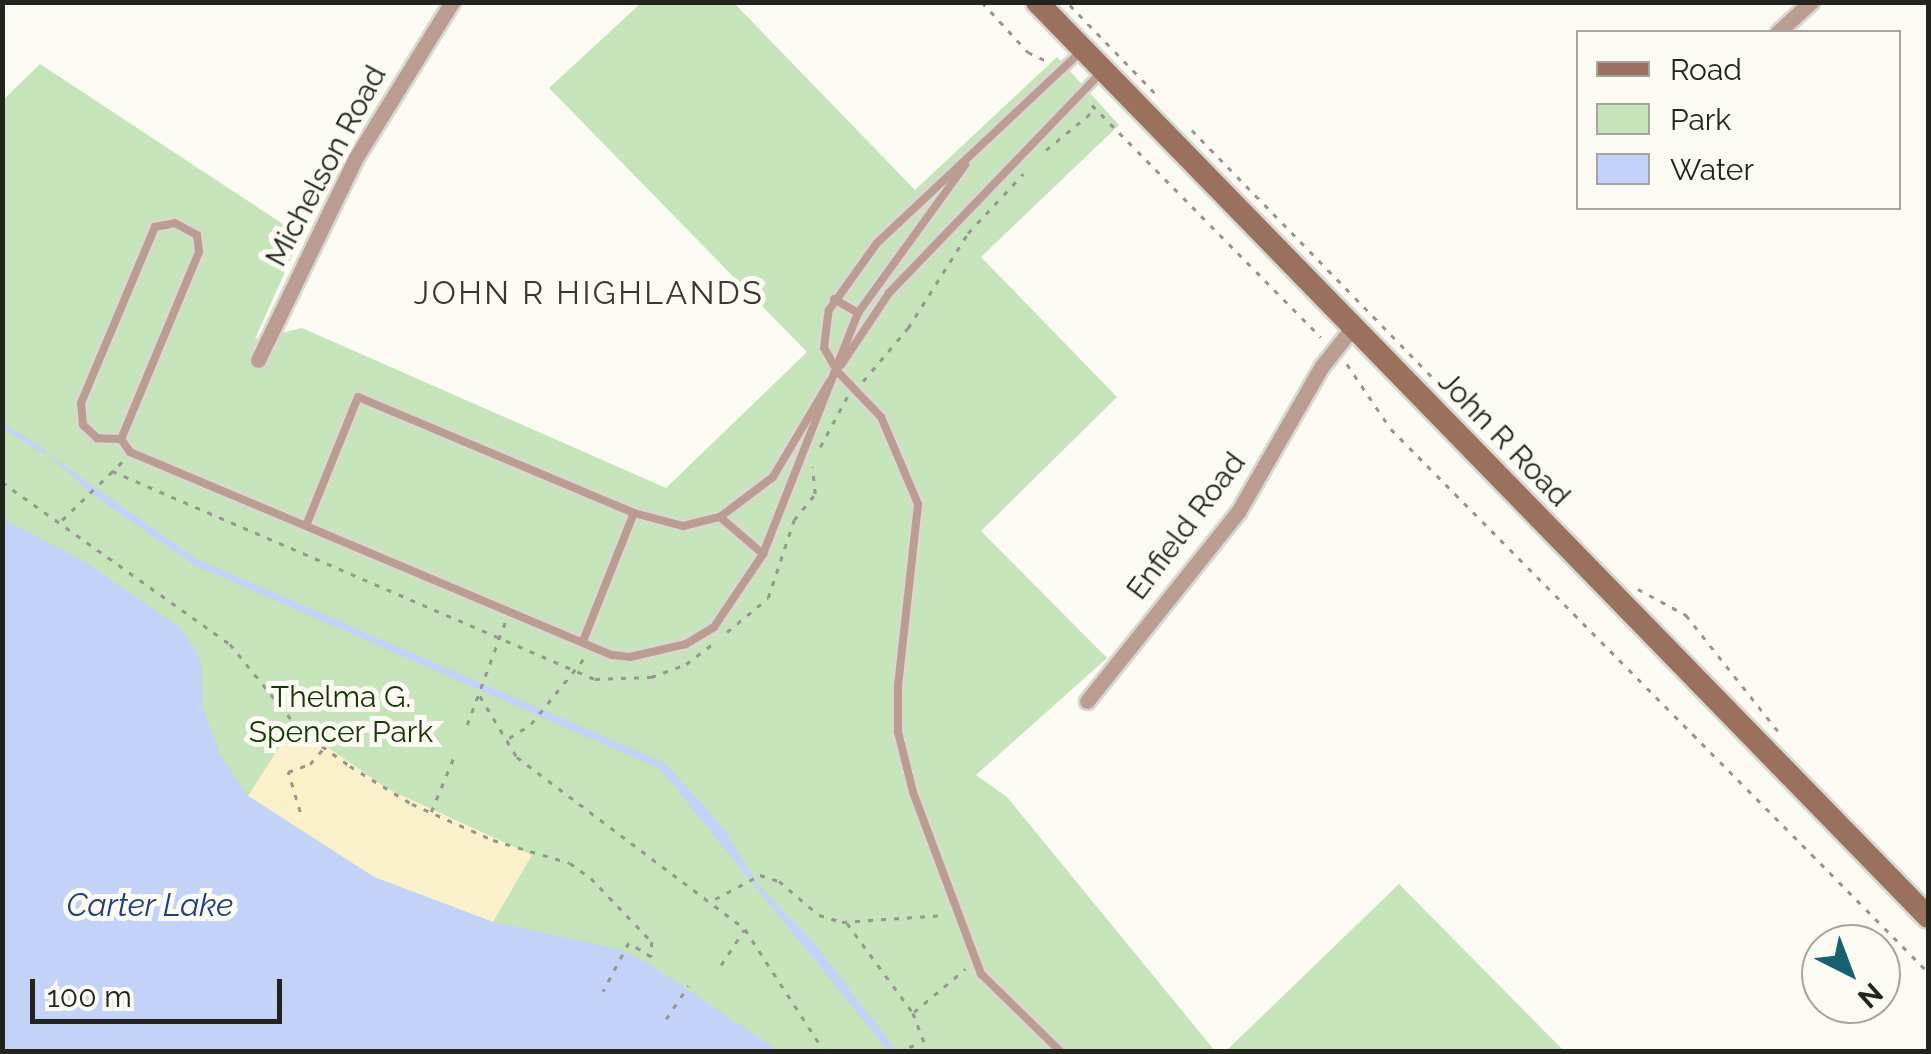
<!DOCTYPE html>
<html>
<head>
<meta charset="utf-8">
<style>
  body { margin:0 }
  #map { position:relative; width:1931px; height:1054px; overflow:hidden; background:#fbfaf3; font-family:Raleway,sans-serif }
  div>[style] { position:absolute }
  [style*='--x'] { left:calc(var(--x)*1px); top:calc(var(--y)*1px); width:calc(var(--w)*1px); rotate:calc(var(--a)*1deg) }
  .green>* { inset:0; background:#c5e4b9 }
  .sand>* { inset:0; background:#faf0ca }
  .water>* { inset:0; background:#c2d3f7 }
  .stream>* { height:5px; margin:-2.5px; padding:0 2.5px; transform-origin:2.5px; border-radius:2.5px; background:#c2d3f7 }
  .path>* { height:2.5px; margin-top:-1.25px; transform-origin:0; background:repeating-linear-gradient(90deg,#969590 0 5px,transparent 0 13px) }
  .roads { filter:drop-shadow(2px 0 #d8d8d1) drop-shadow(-2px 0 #d8d8d1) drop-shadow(0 2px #d8d8d1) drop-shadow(0 -2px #d8d8d1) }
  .lane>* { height:8px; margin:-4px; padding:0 4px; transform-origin:4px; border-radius:4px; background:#ba9d90 }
  .street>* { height:15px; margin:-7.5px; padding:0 7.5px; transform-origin:7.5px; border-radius:7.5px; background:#ba9d90 }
  .secondary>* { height:22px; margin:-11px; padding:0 11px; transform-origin:11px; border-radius:11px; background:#9a715d }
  span { translate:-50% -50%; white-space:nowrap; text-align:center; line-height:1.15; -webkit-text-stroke:10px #fbfaf3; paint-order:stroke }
  .street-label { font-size:30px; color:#232320 }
  .park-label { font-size:30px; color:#133800 }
  .neighbourhood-label { font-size:32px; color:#393733; letter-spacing:2.5px }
  .water-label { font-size:32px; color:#1f3c7f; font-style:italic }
  .frame { position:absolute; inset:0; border:5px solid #232320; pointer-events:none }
  .legend { position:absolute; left:1576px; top:30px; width:325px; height:180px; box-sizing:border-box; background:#fbfaf3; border:2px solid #a5a49f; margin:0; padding:12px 18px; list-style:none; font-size:30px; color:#232320 }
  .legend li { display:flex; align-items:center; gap:20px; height:50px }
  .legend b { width:50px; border:2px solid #a5a49f }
  .north { position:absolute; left:1801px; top:924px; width:100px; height:100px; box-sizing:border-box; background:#fbfaf3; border:2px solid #a5a49f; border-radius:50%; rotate:138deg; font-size:28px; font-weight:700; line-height:40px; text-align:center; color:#232320 }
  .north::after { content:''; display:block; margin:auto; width:35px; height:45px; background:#186170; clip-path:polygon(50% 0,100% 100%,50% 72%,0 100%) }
  .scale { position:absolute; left:30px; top:979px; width:252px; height:45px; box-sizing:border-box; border:5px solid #232320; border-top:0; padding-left:12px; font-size:30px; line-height:35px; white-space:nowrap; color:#232320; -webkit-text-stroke:8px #fbfaf3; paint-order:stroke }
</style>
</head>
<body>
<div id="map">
  <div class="green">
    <i style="clip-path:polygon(641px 3px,734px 3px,915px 190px,1057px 57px,1119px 125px,981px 257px,1117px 397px,981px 531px,1107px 658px,976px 775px,1007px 797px,1215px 1051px,3px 1052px,2px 101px,40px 64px,301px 236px,255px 339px,302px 328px,666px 488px,807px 352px,549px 88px)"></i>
    <i style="clip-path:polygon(1399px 884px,1564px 1051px,1226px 1051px)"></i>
  </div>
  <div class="sand">
    <i style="clip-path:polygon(294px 724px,388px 789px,532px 855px,493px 922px,374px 877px,248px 796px)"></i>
  </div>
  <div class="water">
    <i style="clip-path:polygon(44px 451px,197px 559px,665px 763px,723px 827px,757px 883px,811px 939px,897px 1051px,888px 1051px,660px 769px,194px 565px,93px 495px)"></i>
    <i style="clip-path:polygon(3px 519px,87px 563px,182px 629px,201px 660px,203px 708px,220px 754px,248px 796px,374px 877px,493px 922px,622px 950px,648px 963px,779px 1051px,3px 1051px)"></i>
  </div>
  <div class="stream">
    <i style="--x:2;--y:425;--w:49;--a:31.8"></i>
  </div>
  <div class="path">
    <i style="--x:982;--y:2;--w:68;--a:47.4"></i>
    <i style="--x:1028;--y:52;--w:25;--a:26"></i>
    <i style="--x:1070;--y:5;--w:127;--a:46"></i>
    <i style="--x:1092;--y:105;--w:326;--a:45.4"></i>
    <i style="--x:1192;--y:130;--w:377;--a:45.8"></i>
    <i style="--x:1046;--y:150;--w:65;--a:-39.4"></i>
    <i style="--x:1347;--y:364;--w:78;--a:55.9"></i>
    <i style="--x:1391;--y:429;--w:764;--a:45.32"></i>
    <i style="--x:863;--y:381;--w:70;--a:-49.7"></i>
    <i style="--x:908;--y:328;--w:112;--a:-57.7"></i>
    <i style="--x:968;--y:233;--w:81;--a:-47"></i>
    <i style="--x:820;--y:447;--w:57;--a:-61.6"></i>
    <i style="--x:112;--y:471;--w:526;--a:23.3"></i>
    <i style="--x:595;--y:679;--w:56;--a:-2"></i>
    <i style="--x:651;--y:677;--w:37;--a:-20"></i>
    <i style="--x:686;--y:664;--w:34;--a:-37"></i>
    <i style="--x:2;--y:482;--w:280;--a:35.4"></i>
    <i style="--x:230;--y:644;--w:112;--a:50.8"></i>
    <i style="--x:301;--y:731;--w:60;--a:35.5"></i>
    <i style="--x:350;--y:766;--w:73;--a:31.5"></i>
    <i style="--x:412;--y:804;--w:89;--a:24"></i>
    <i style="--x:493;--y:840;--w:80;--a:16.6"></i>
    <i style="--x:570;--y:863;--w:26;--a:36"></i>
    <i style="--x:591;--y:878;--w:88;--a:46.4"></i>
    <i style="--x:652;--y:942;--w:15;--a:94"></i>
    <i style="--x:651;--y:957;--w:26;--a:-148"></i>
    <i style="--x:629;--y:943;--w:55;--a:118"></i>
    <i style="--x:62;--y:520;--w:86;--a:-44.1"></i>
    <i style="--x:1638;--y:589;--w:55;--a:28.4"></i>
    <i style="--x:1686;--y:615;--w:148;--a:51.6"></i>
    <i style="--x:727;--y:632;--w:53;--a:-39.7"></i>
    <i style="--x:768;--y:598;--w:82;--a:-71.6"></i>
    <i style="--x:794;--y:520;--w:33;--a:-51"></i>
    <i style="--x:815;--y:494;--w:27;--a:-96"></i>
    <i style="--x:480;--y:696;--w:71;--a:58.8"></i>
    <i style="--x:517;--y:757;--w:286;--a:37"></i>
    <i style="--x:745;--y:929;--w:147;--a:57"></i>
    <i style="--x:467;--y:725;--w:110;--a:-69.7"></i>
    <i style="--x:509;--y:738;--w:26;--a:-32"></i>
    <i style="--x:531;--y:724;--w:86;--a:-51.1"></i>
    <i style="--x:300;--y:812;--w:42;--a:-106.7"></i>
    <i style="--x:288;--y:772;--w:23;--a:-20"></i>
    <i style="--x:310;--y:764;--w:20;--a:-49"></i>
    <i style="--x:431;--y:812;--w:63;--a:-67.5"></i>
    <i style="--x:715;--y:899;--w:51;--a:-28.1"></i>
    <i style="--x:760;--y:875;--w:20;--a:18"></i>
    <i style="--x:779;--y:881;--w:52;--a:40.4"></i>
    <i style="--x:819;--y:915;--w:24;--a:17"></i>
    <i style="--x:842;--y:922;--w:103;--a:-3.9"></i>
    <i style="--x:847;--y:923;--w:112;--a:53.7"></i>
    <i style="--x:913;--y:1013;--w:42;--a:69"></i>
    <i style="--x:721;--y:965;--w:42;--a:-56.7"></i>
    <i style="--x:914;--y:1012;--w:67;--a:-40.1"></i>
    <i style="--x:666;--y:1019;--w:40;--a:-56"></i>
    <i style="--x:897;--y:1052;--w:24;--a:-22"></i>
  </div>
  <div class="roads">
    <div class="lane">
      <i style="--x:834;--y:299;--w:28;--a:30"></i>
      <i style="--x:841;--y:365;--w:87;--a:-56.3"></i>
      <i style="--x:889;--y:293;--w:304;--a:-46.1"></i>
      <i style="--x:121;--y:439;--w:24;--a:-178"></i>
      <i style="--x:97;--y:438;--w:19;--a:-137"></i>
      <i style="--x:83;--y:425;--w:22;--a:-95"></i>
      <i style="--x:81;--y:403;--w:191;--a:-67.2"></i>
      <i style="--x:155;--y:227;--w:20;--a:-11"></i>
      <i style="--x:175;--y:223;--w:25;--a:29"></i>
      <i style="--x:197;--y:235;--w:17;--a:83"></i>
      <i style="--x:199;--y:252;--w:203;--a:112.6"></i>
      <i style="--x:121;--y:439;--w:16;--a:55"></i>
      <i style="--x:130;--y:452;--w:191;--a:22.8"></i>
      <i style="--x:634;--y:513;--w:299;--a:-157.2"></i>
      <i style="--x:358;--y:397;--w:139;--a:112"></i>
      <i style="--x:306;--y:526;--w:332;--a:22.9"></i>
      <i style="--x:612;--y:655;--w:18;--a:6"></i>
      <i style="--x:630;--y:657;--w:57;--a:-13.1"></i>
      <i style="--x:686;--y:644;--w:33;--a:-31"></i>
      <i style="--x:714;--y:627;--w:88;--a:-56.1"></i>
      <i style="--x:763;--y:554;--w:259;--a:-68.5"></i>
      <i style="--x:858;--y:313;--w:183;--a:-54.1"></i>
      <i style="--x:720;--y:517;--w:57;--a:40.7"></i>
      <i style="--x:583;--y:641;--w:138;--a:-68.3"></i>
      <i style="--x:634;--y:513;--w:51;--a:14.9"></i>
      <i style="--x:683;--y:526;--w:38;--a:-14"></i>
      <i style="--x:720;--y:517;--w:66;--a:-37"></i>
      <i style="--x:773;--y:477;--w:112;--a:-59.3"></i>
      <i style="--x:1061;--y:1052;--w:112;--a:-135.7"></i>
      <i style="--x:981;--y:974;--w:194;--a:-110.5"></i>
      <i style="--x:913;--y:792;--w:62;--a:-104"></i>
      <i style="--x:898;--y:732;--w:46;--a:-90"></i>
      <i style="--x:898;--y:686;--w:183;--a:-83.7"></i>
      <i style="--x:918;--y:504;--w:95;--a:-113"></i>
      <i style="--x:881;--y:417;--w:64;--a:-133.7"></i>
      <i style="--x:837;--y:371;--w:26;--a:-119"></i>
      <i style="--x:824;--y:348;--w:38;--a:-83"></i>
      <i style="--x:829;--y:310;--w:82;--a:-54.4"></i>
      <i style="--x:877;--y:243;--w:277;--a:-43.2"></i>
    </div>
    <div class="street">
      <i style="--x:1778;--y:32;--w:45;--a:-42.3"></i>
      <i style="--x:258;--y:360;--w:223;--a:-64.2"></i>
      <i style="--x:355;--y:159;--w:185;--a:-58.3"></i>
      <i style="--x:1087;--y:701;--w:242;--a:-51.4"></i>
      <i style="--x:1238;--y:512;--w:168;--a:-60.1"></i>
      <i style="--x:1322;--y:366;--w:50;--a:-51.5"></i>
    </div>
    <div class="secondary">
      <i style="--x:1037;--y:2;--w:1277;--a:45.76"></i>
    </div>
  </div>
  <div class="street-label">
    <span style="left:326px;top:166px;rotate:-62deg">Michelson Road</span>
    <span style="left:1504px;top:439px;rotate:46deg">John R Road</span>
    <span style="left:1186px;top:526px;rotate:-53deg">Enfield Road</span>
  </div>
  <div class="park-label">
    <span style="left:341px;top:714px">Thelma G.<br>Spencer Park</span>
  </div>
  <div class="neighbourhood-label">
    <span style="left:589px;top:293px">JOHN R HIGHLANDS</span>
  </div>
  <div class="water-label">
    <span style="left:150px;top:905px">Carter Lake</span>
  </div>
  <div class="frame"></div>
  <ul class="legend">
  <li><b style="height:12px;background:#9a715d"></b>Road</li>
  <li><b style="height:28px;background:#c5e4b9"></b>Park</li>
  <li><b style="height:28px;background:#c2d3f7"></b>Water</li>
  </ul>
  <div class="north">N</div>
  <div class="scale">100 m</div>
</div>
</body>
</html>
